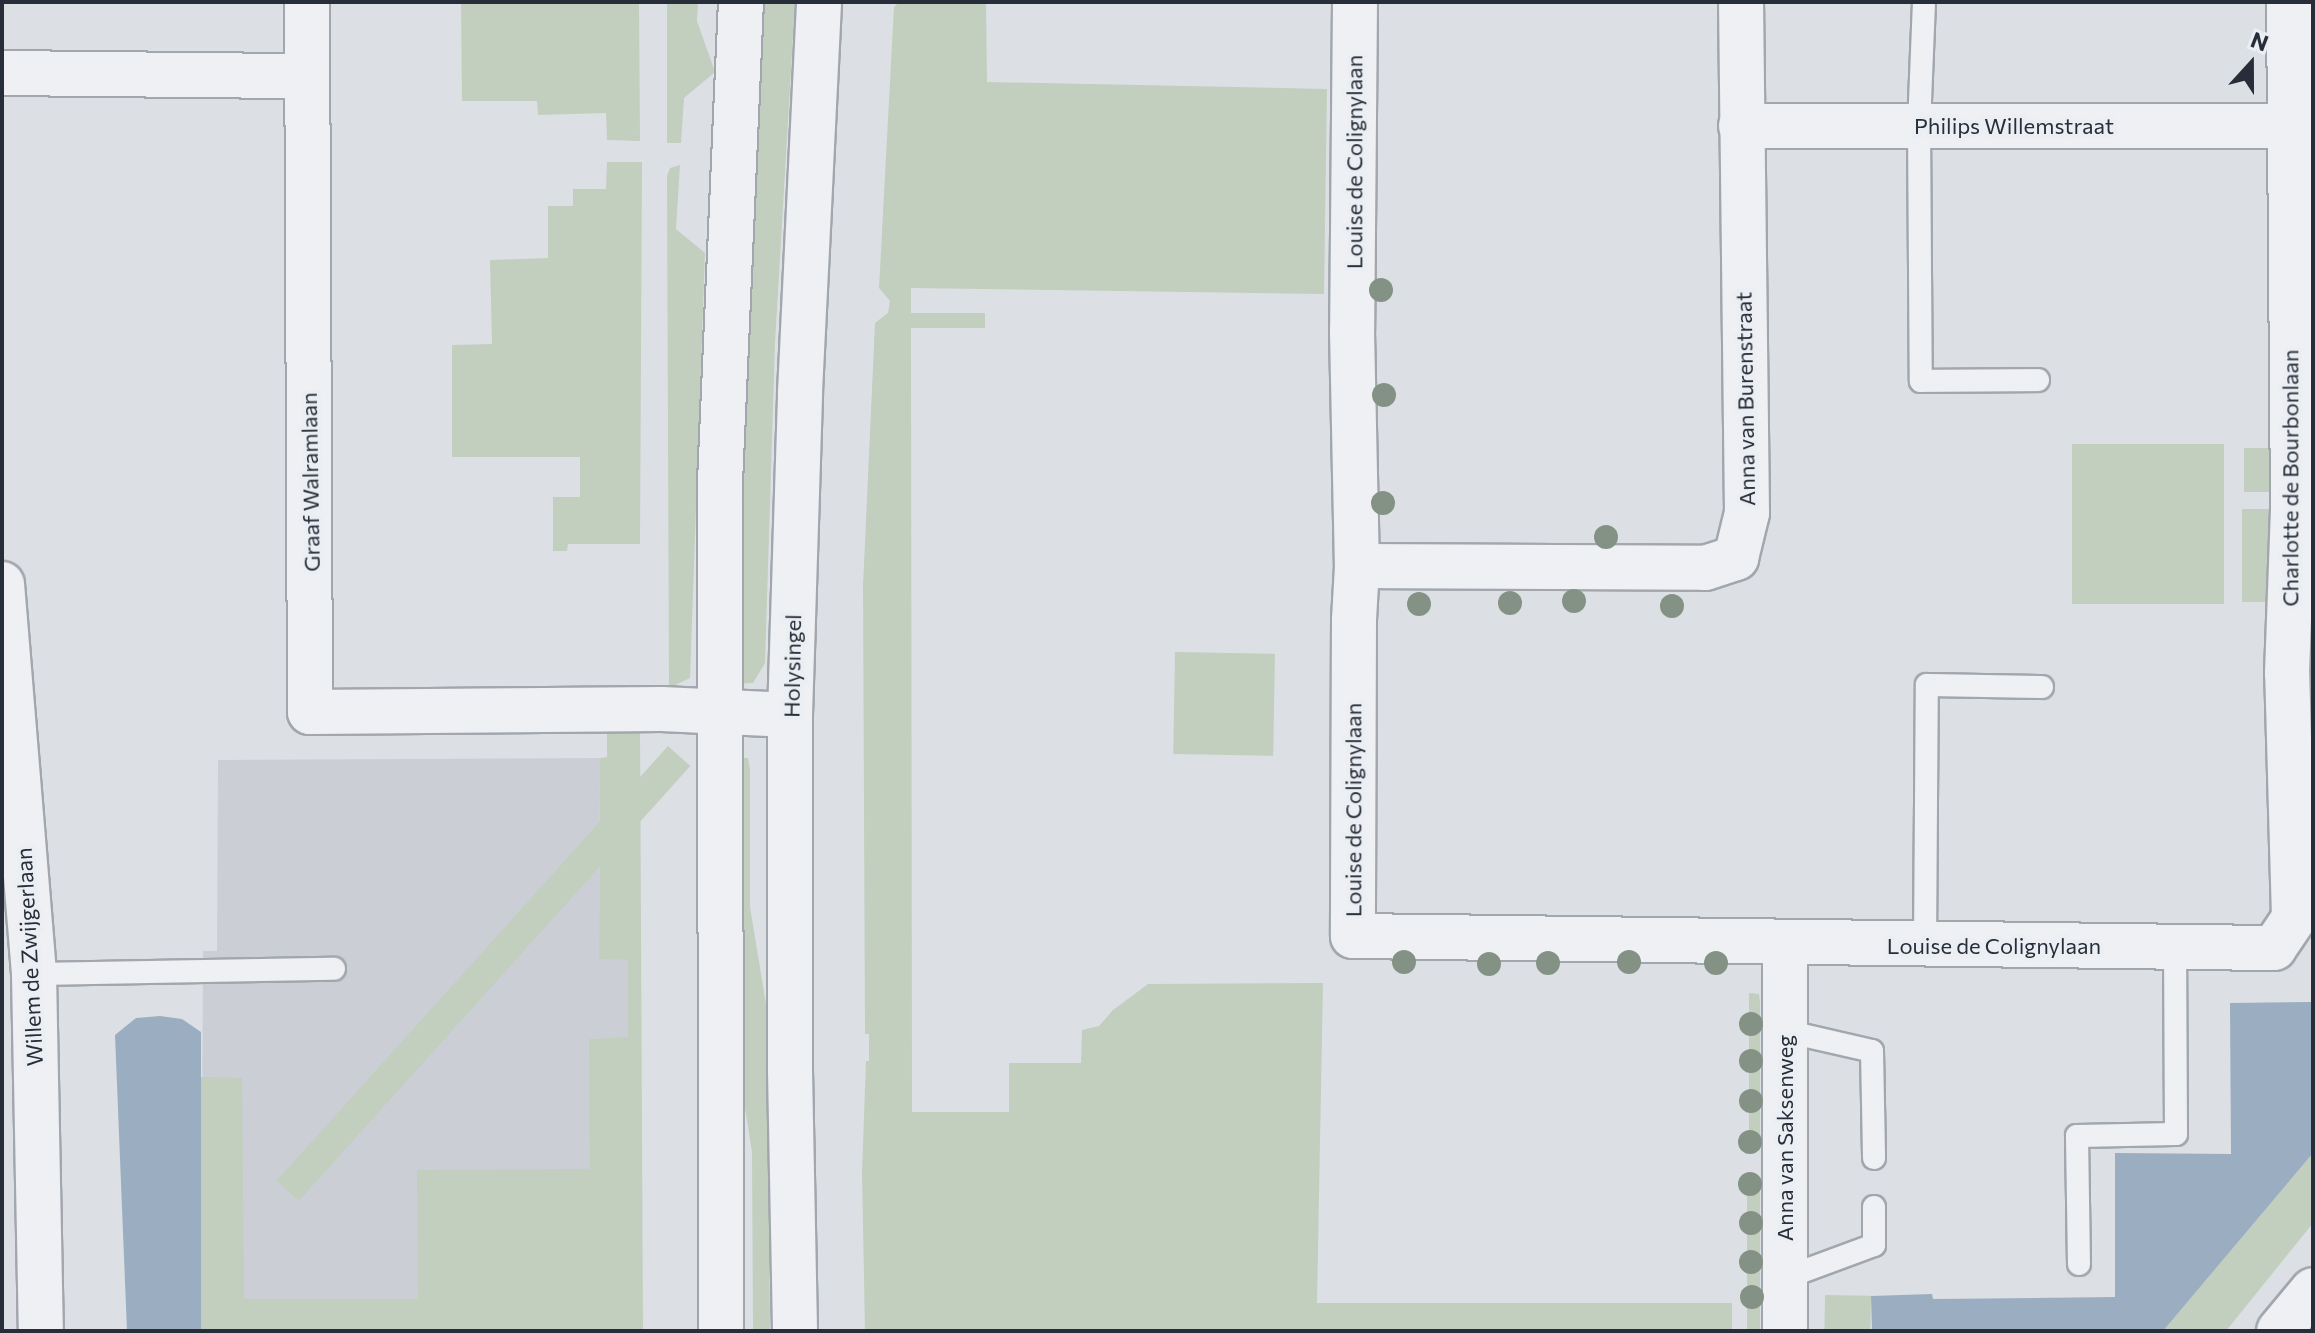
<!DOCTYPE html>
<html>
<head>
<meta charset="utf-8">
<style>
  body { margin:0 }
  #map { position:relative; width:2315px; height:1333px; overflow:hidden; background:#dce0e5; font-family:Commissioner,sans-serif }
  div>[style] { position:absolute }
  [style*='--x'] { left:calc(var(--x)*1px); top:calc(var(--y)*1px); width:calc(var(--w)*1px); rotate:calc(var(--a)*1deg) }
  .built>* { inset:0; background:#cbcfd5 }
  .green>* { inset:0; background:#c2cebe; transform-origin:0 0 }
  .water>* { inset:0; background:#9badc1 }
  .roads { filter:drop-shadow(2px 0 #a2a7ae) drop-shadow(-2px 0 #a2a7ae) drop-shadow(0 2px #a2a7ae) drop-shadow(0 -2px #a2a7ae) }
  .service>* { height:22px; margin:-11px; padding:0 11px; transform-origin:11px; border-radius:11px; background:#eff0f4 }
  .minor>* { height:44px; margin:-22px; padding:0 22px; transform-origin:22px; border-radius:22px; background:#eff0f4 }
  .tertiary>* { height:44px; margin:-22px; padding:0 22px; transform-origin:22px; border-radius:22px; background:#eff0f4 }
  .trees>* { width:24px; height:24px; margin:-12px; border-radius:50%; background:#849285 }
  span { translate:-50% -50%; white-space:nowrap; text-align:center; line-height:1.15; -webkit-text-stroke:8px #ebeef3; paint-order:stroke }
  .street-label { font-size:22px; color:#282e39 }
  .frame { position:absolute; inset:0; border:4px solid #282e39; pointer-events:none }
  .north { position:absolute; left:2211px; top:24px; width:80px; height:80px; -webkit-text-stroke:6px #ebeef3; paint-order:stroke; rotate:21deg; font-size:22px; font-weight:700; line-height:32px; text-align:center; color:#282e39 }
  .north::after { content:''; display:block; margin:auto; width:28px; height:36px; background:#282e39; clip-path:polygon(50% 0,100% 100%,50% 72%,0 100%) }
</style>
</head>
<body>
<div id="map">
  <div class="built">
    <i style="clip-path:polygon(600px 758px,599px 958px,629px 960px,628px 1038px,589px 1039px,643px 1331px,201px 1331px,203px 951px,217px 951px,218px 760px)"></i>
  </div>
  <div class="green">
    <i style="clip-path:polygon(461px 2px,639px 2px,640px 141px,607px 140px,606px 113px,538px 115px,537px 101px,462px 101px)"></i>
    <i style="clip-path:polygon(667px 2px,698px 2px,697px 21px,715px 72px,684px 98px,681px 143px,667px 143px)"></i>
    <i style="clip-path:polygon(762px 2px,795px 2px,775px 343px,765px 663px,753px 683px,733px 684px)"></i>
    <i style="clip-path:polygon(899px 2px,986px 2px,987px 82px,1327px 89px,1324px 294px,911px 288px,911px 313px,985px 313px,985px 328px,911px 328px,912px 1112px,1009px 1112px,1009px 1063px,1081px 1063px,1082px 1030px,1099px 1026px,1113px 1010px,1148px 984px,1323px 983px,1317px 1303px,1732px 1303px,1732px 1331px,865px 1331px,862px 1173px,866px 1061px,869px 1061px,869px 1034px,865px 1034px,863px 586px,875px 323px,888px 313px,890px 301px,879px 288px,894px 7px)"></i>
    <i style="clip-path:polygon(607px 162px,642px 162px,640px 544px,568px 544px,567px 551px,553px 551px,553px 497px,580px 497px,580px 457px,452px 457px,452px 345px,492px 344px,490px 260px,548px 258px,548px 206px,573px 206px,573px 189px,606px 189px)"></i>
    <i style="clip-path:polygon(680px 165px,676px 229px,705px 253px,690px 678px,669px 688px,667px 176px,670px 168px)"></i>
    <i style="left:2224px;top:444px;width:160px;height:152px;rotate:90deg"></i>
    <i style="left:2244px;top:448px;width:28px;height:44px"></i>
    <i style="left:2242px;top:509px;width:29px;height:93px"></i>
    <i style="left:1175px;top:652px;width:100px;height:102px;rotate:1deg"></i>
    <i style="clip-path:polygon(607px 726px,640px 726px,643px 1331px,201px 1331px,201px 1077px,242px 1078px,244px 1299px,418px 1299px,417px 1170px,590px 1169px,589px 1039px,628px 1037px,628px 960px,599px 959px,600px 758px,607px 757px)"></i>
    <i style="left:668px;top:746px;width:30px;height:585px;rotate:42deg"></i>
    <i style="clip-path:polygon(734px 758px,748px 758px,750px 769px,750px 907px,767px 1010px,770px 1331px,753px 1331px,752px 1152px,737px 1057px)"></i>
    <i style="clip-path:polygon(1749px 993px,1759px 994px,1760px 1003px,1760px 1150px,1749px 1149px)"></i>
    <i style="clip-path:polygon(2313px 1153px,2313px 1223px,2226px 1331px,2163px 1331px)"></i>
    <i style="left:1747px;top:1178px;width:13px;height:153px"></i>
    <i style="left:1825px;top:1295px;width:46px;height:36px;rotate:1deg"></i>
  </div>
  <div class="water">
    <i style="clip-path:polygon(2313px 1002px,2313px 1153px,2163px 1331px,1872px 1331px,1871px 1296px,1932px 1294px,1933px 1299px,2115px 1297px,2115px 1153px,2231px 1154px,2230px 1003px)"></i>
    <i style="clip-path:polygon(160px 1016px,182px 1019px,201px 1032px,201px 1331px,127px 1331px,115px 1035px,136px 1018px)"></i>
  </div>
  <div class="roads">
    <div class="service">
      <i style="--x:1924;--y:2;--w:124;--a:92.3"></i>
      <i style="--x:1919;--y:126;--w:255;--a:89.6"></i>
      <i style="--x:1921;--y:381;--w:117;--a:-0.5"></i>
      <i style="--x:1925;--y:946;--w:261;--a:-89.6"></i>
      <i style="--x:1927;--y:685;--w:115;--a:1"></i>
      <i style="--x:34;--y:974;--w:300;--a:-1"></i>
      <i style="--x:1785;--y:1031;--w:89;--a:12.9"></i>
      <i style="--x:1872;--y:1051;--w:107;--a:88.9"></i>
      <i style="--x:2079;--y:1264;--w:128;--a:-90.9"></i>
      <i style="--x:2077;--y:1136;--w:99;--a:-1.2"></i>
      <i style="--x:2176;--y:1134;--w:187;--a:-90.3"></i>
      <i style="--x:1785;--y:1278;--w:95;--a:-20.3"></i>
      <i style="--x:1874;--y:1245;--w:38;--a:-90"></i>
    </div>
    <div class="minor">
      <i style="--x:307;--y:2;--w:710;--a:89.76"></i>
      <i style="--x:310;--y:712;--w:352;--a:-0.5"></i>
      <i style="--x:662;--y:709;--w:128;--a:2.7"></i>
      <i style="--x:1355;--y:2;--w:329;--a:90.5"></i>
      <i style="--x:1352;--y:331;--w:235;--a:88.8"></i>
      <i style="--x:1357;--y:566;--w:54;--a:93.2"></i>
      <i style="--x:1354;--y:620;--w:316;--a:90.2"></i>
      <i style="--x:1353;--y:936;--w:921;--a:0.75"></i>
      <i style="--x:2274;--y:948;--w:36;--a:-56"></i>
      <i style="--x:2294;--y:918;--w:245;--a:-91.6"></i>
      <i style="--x:2287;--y:673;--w:162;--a:-87.9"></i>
      <i style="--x:2293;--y:511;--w:509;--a:-90.45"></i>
      <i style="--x:2;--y:73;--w:304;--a:0.6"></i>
      <i style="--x:1741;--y:126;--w:547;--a:0"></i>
      <i style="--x:1357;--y:566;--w:348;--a:0.3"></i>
      <i style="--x:1705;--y:568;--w:33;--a:-18"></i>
      <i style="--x:1736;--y:558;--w:46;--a:-76.3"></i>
      <i style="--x:1747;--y:513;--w:511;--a:-90.67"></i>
      <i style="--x:2;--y:584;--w:391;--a:85.3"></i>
      <i style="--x:34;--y:974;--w:357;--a:88.9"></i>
      <i style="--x:1785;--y:944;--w:387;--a:90"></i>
      <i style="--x:2279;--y:1331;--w:53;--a:-50.3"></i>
    </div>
    <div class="tertiary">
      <i style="--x:721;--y:1331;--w:849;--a:-90.07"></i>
      <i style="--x:720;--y:482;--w:480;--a:-87.5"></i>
      <i style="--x:795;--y:1331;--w:263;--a:-91.1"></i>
      <i style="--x:790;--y:1068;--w:353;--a:-90"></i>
      <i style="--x:790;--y:715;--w:323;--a:-88.2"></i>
      <i style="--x:800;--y:392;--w:390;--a:-87.2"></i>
    </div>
  </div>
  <div class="trees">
    <i style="left:1381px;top:290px"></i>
    <i style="left:1384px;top:395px"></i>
    <i style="left:1383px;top:503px"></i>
    <i style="left:1606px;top:537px"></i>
    <i style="left:1574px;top:601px"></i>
    <i style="left:1510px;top:603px"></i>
    <i style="left:1419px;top:604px"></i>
    <i style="left:1672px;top:606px"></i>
    <i style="left:1404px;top:962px"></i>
    <i style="left:1629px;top:962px"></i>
    <i style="left:1548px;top:963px"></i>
    <i style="left:1716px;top:963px"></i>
    <i style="left:1489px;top:964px"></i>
    <i style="left:1751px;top:1024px"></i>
    <i style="left:1751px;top:1061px"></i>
    <i style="left:1751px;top:1101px"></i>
    <i style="left:1750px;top:1142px"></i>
    <i style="left:1750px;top:1184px"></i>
    <i style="left:1751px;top:1223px"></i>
    <i style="left:1751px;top:1262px"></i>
    <i style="left:1752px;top:1297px"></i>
  </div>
  <div class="street-label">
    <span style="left:2014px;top:126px">Philips Willemstraat</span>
    <span style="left:1354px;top:162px;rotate:-90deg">Louise de Colignylaan</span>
    <span style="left:1745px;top:399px;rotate:-91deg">Anna van Burenstraat</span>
    <span style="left:2290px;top:478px;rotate:-90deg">Charlotte de Bourbonlaan</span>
    <span style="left:310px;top:482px;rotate:-91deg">Graaf Walramlaan</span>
    <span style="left:792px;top:666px;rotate:-89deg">Holysingel</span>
    <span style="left:1353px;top:810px;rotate:-90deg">Louise de Colignylaan</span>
    <span style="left:1994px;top:946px">Louise de Colignylaan</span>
    <span style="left:29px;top:957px;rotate:-93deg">Willem de Zwijgerlaan</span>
    <span style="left:1785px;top:1138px;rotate:-90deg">Anna van Saksenweg</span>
  </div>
  <div class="frame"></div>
  <div class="north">N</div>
</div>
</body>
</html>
